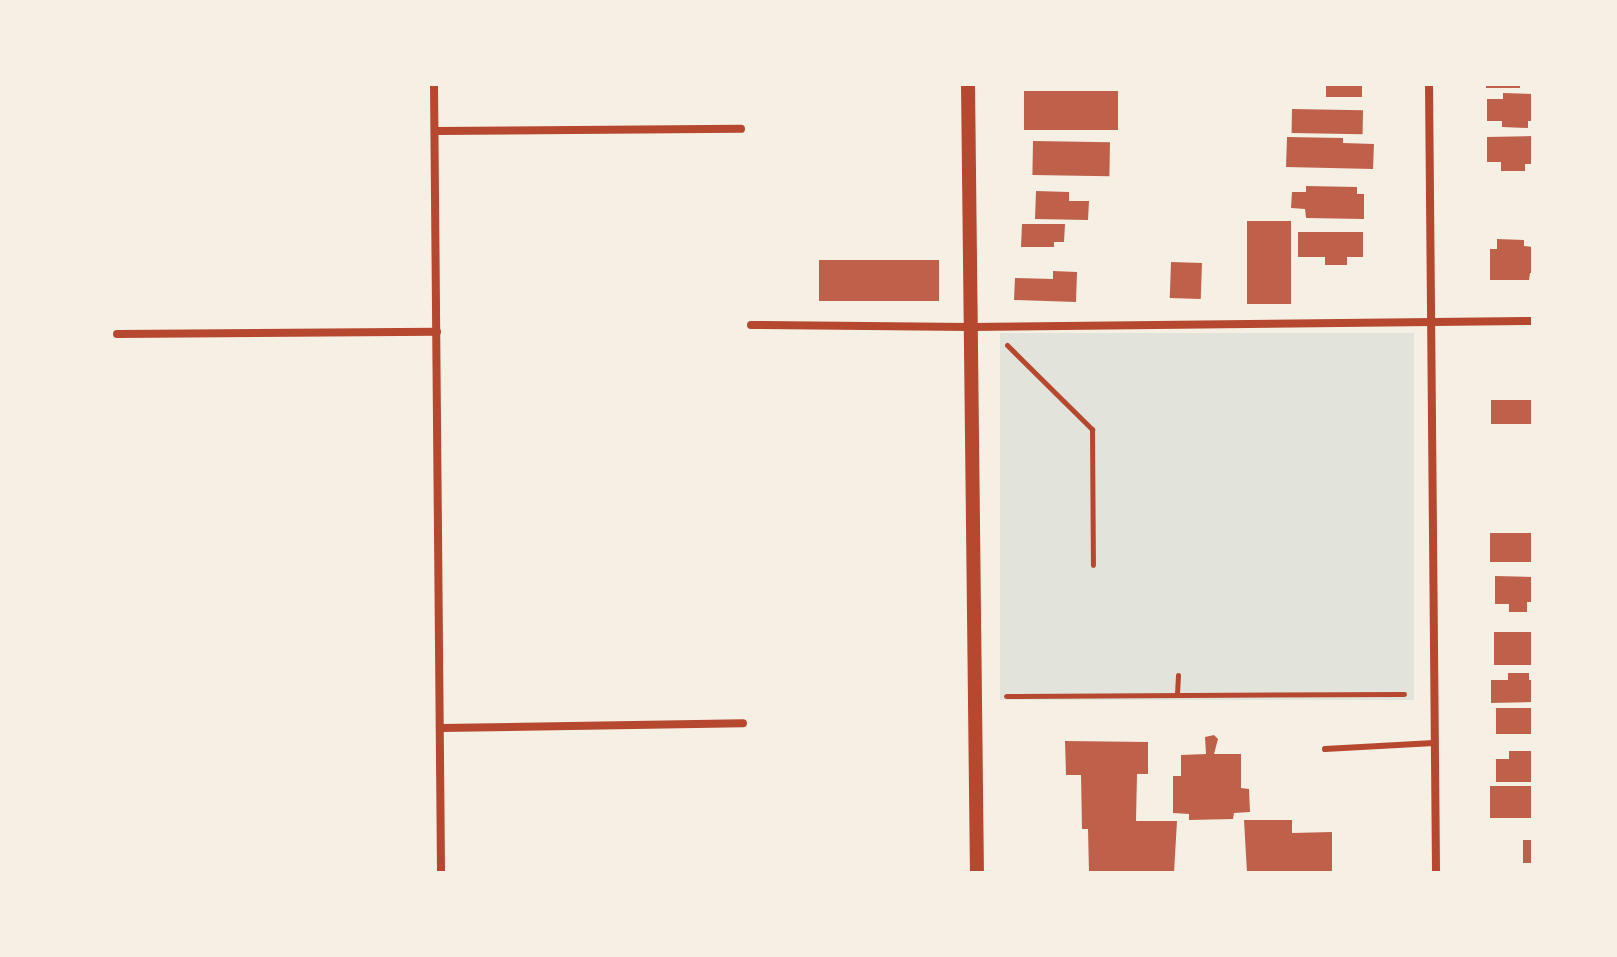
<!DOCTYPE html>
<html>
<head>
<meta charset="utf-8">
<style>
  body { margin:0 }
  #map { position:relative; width:1617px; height:957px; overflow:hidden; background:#f6efe4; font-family:Arial,sans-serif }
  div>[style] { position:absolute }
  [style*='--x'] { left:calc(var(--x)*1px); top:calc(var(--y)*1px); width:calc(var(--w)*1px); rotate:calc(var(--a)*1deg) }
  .green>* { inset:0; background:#e2e4dc; transform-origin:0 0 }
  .building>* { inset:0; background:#bf614a; transform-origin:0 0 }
  .path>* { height:5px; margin:-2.5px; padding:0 2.5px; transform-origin:2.5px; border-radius:2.5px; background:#b5482f }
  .service>* { height:6px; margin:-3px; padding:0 3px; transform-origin:3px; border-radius:3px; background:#b5482f }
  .minor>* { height:8px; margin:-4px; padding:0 4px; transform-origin:4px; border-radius:4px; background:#b5482f }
  .tertiary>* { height:14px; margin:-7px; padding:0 7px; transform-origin:7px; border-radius:7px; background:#b5482f }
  span { translate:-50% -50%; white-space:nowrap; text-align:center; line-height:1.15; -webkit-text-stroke:7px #f6efe4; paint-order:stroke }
  .frame { position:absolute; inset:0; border:86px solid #f6efe4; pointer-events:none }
</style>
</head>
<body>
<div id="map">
  <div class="green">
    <i style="left:1414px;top:333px;width:367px;height:414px;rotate:90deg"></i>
  </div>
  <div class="building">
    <i style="left:1326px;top:84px;width:36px;height:13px"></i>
    <i style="left:1486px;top:84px;width:34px;height:4px"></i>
    <i style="left:1024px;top:91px;width:94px;height:39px"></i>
    <i style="clip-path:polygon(1503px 93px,1533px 94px,1533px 121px,1528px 121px,1528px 128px,1502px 127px,1502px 121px,1487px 121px,1487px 99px,1503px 99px)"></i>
    <i style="left:1292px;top:109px;width:71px;height:24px;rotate:1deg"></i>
    <i style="clip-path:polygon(1533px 136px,1533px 164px,1525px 164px,1525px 171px,1501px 171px,1501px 162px,1487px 162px,1487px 137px)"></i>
    <i style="clip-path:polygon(1287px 137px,1343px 138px,1343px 143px,1374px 144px,1373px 169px,1286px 167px)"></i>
    <i style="left:1033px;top:141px;width:77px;height:34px;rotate:1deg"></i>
    <i style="clip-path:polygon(1306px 186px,1357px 187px,1357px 194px,1364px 194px,1364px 219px,1306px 218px,1305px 209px,1291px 208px,1292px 192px,1306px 192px)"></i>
    <i style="clip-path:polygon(1036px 191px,1069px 192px,1069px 201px,1089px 201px,1088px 220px,1035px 219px)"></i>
    <i style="left:1247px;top:221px;width:44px;height:83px"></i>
    <i style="clip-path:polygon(1022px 224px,1065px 224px,1064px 242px,1054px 242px,1054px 247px,1021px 247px)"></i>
    <i style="clip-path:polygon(1298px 232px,1363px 232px,1363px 257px,1347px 257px,1347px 265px,1325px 265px,1325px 257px,1298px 257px)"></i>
    <i style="clip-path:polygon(1497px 239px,1524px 240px,1524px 246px,1533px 247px,1533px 273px,1530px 273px,1529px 280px,1490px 280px,1490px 249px,1497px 249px)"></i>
    <i style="left:939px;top:260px;width:41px;height:120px;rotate:90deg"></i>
    <i style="left:1171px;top:262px;width:31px;height:36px;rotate:2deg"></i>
    <i style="clip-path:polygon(1053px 271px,1077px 272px,1076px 302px,1014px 300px,1015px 278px,1053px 279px)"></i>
    <i style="left:1491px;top:400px;width:42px;height:24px"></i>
    <i style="left:1490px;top:533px;width:43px;height:29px"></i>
    <i style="clip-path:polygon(1495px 576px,1533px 577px,1533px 602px,1527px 602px,1527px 612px,1509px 612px,1509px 604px,1495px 604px)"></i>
    <i style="left:1533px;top:632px;width:33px;height:39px;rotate:90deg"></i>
    <i style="clip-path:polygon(1508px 673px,1529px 673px,1529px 680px,1533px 680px,1533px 702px,1491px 703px,1491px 680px,1508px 680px)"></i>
    <i style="left:1533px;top:708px;width:26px;height:37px;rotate:90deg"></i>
    <i style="clip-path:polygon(1214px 735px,1218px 739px,1214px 754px,1241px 754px,1241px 788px,1249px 789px,1250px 812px,1234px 813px,1233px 819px,1189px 820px,1189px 814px,1173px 813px,1173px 776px,1181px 776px,1181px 755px,1206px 754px,1205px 737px)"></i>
    <i style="clip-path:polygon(1065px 741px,1148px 742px,1148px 774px,1137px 774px,1136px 821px,1177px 821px,1174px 873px,1089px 873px,1088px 829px,1082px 829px,1081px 775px,1066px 775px)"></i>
    <i style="clip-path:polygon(1509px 751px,1531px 751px,1533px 782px,1496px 782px,1496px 759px,1509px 759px)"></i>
    <i style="left:1490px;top:786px;width:43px;height:32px"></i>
    <i style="clip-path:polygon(1244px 820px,1292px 820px,1292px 833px,1332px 832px,1332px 873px,1247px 873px)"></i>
    <i style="left:1523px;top:840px;width:10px;height:23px"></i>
  </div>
  <div class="path">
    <i style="--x:1007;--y:345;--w:120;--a:44.7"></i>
    <i style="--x:1092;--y:429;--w:136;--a:89.6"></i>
    <i style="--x:1177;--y:694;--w:19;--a:-87"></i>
    <i style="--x:1006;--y:696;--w:398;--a:-0.3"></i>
  </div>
  <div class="service">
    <i style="--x:1325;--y:749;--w:109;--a:-3.2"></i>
  </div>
  <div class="minor">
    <i style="--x:434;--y:84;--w:789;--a:89.49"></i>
    <i style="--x:1429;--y:84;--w:789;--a:89.49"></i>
    <i style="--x:436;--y:131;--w:305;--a:-0.4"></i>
    <i style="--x:751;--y:325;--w:219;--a:0.5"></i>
    <i style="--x:970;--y:327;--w:563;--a:-0.61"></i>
    <i style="--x:117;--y:334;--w:320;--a:-0.4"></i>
    <i style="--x:441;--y:728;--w:302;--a:-0.9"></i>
  </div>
  <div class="tertiary">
    <i style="--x:968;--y:84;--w:789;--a:89.35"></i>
  </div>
  <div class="frame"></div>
</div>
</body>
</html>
